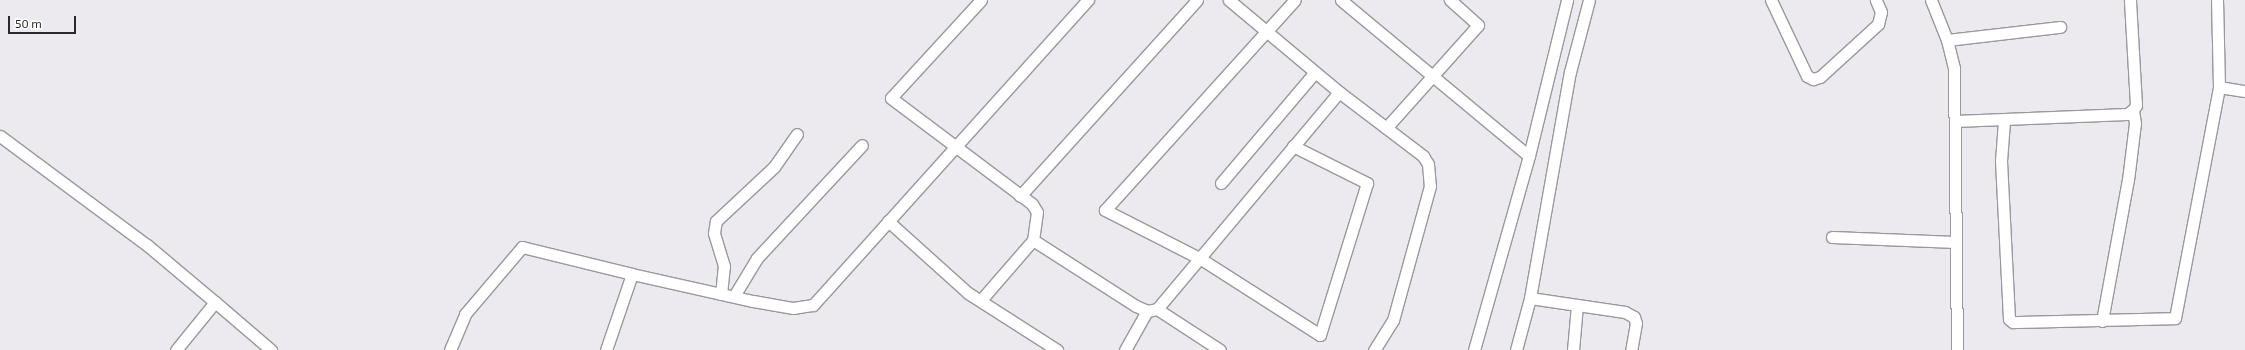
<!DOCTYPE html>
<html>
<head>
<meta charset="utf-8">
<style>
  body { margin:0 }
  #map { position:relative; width:2245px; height:350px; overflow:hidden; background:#eceaef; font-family:"Exo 2",sans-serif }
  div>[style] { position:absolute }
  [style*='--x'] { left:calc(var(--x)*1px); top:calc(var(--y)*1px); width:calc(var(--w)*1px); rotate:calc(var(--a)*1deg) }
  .roads { filter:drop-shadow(1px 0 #9a989d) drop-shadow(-1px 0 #9a989d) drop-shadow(0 1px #9a989d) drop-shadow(0 -1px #9a989d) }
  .street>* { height:11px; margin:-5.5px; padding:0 5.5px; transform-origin:5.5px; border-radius:5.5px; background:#fff }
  span { translate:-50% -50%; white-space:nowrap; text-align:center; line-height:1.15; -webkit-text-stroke:3.5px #fff; paint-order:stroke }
  .scale { position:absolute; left:8px; top:16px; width:68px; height:18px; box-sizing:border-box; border:2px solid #29282a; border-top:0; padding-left:5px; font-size:12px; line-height:14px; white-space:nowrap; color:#29282a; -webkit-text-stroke:3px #fff; paint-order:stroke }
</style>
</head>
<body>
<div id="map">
  <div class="roads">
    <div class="street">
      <i style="--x:981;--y:0;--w:133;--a:132.6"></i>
      <i style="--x:891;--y:98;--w:176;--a:36.9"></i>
      <i style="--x:1032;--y:204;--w:9;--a:58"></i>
      <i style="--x:1037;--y:212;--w:28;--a:98"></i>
      <i style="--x:1033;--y:240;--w:79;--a:130.9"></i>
      <i style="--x:1229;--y:0;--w:143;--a:39.9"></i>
      <i style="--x:1339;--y:92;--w:106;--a:37.3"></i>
      <i style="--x:1423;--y:156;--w:9;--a:58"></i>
      <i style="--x:1428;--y:164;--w:22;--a:85"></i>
      <i style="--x:1430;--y:186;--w:139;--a:105.4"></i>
      <i style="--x:1393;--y:320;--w:36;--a:122"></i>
      <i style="--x:1341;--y:0;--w:244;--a:39.7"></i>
      <i style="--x:1771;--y:0;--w:84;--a:64.7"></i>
      <i style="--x:1807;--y:76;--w:7;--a:27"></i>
      <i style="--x:1813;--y:79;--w:7;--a:-16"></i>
      <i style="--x:1820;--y:77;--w:79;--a:-42.4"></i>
      <i style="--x:1878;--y:24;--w:12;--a:-76"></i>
      <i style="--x:1881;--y:12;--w:13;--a:-113"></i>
      <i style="--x:1931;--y:0;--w:43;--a:68.2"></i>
      <i style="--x:1947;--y:40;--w:29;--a:76"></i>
      <i style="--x:1954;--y:68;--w:282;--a:89.4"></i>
      <i style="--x:1947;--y:40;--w:114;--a:-6.6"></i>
      <i style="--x:2219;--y:87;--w:26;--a:9"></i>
      <i style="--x:1955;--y:121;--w:172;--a:-2.3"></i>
      <i style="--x:2127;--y:114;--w:7;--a:-34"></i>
      <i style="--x:2133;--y:110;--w:6;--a:-59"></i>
      <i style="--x:2136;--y:105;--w:105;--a:-93.3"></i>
      <i style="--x:2004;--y:121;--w:40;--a:94.3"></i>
      <i style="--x:2001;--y:161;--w:158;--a:87.1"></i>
      <i style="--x:2009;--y:319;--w:5;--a:37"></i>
      <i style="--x:2013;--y:322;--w:162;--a:-1.4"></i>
      <i style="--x:2175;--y:318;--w:235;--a:-79.2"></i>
      <i style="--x:2219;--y:87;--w:87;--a:-91.3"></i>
      <i style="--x:1386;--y:128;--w:138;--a:-48.2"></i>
      <i style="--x:1478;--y:25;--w:38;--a:-138"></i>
      <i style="--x:0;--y:136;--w:183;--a:36.6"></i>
      <i style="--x:147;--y:245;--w:89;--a:40"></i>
      <i style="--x:215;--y:302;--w:62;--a:129.1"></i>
      <i style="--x:1293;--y:146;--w:83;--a:26.6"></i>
      <i style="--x:1367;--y:183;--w:159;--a:107.2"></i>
      <i style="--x:1320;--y:335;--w:141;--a:-147.4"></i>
      <i style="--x:1201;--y:259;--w:108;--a:-153"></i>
      <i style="--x:1105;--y:210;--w:283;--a:-47.9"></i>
      <i style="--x:1221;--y:183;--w:145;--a:-49.7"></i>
      <i style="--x:1020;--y:196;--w:264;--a:-47.9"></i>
      <i style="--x:888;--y:221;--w:108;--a:42"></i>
      <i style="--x:968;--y:293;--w:106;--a:32.6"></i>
      <i style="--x:1832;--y:237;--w:124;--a:2.3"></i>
      <i style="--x:1033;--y:240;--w:122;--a:32.7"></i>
      <i style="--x:1136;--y:306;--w:12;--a:24"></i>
      <i style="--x:1147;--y:311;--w:10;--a:-11"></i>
      <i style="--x:1157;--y:309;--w:283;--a:-50"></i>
      <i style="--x:721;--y:294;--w:28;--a:-84"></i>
      <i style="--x:724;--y:266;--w:34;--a:-107"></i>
      <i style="--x:714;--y:233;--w:12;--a:-81"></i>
      <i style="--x:716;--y:221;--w:79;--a:-43"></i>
      <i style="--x:774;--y:167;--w:40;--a:-55.1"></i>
      <i style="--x:734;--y:296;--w:44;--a:-58.8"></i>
      <i style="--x:757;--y:258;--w:154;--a:-47.1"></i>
      <i style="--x:1530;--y:298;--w:96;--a:8.4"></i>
      <i style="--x:1625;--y:312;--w:10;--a:29"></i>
      <i style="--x:1634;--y:317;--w:6;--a:72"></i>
      <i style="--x:1636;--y:323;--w:27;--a:100"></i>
      <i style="--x:215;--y:302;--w:74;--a:40.6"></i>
      <i style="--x:1157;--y:309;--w:75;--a:33.1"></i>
      <i style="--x:2102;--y:321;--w:143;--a:-79.6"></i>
      <i style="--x:2128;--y:180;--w:57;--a:-83"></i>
      <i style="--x:2135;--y:123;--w:13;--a:-99"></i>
      <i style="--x:450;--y:350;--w:39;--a:-67"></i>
      <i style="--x:465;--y:314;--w:88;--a:-49.6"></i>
      <i style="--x:522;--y:247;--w:113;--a:13.8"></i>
      <i style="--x:606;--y:350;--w:80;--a:-71.1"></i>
      <i style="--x:632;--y:274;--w:124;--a:12.6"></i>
      <i style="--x:753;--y:301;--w:41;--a:9.9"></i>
      <i style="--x:793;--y:308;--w:20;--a:-9"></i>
      <i style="--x:813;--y:305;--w:411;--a:-48"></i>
      <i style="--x:1125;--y:350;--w:45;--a:-60.6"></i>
      <i style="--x:1474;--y:350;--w:202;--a:-74.2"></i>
      <i style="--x:1529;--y:156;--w:161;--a:-76.3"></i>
      <i style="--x:1516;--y:350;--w:54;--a:-74.9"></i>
      <i style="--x:1530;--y:298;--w:230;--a:-80"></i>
      <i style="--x:1570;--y:72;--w:74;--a:-75.2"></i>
      <i style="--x:1573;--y:350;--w:45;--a:-84.9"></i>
    </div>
  </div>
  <div class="scale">50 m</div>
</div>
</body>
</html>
